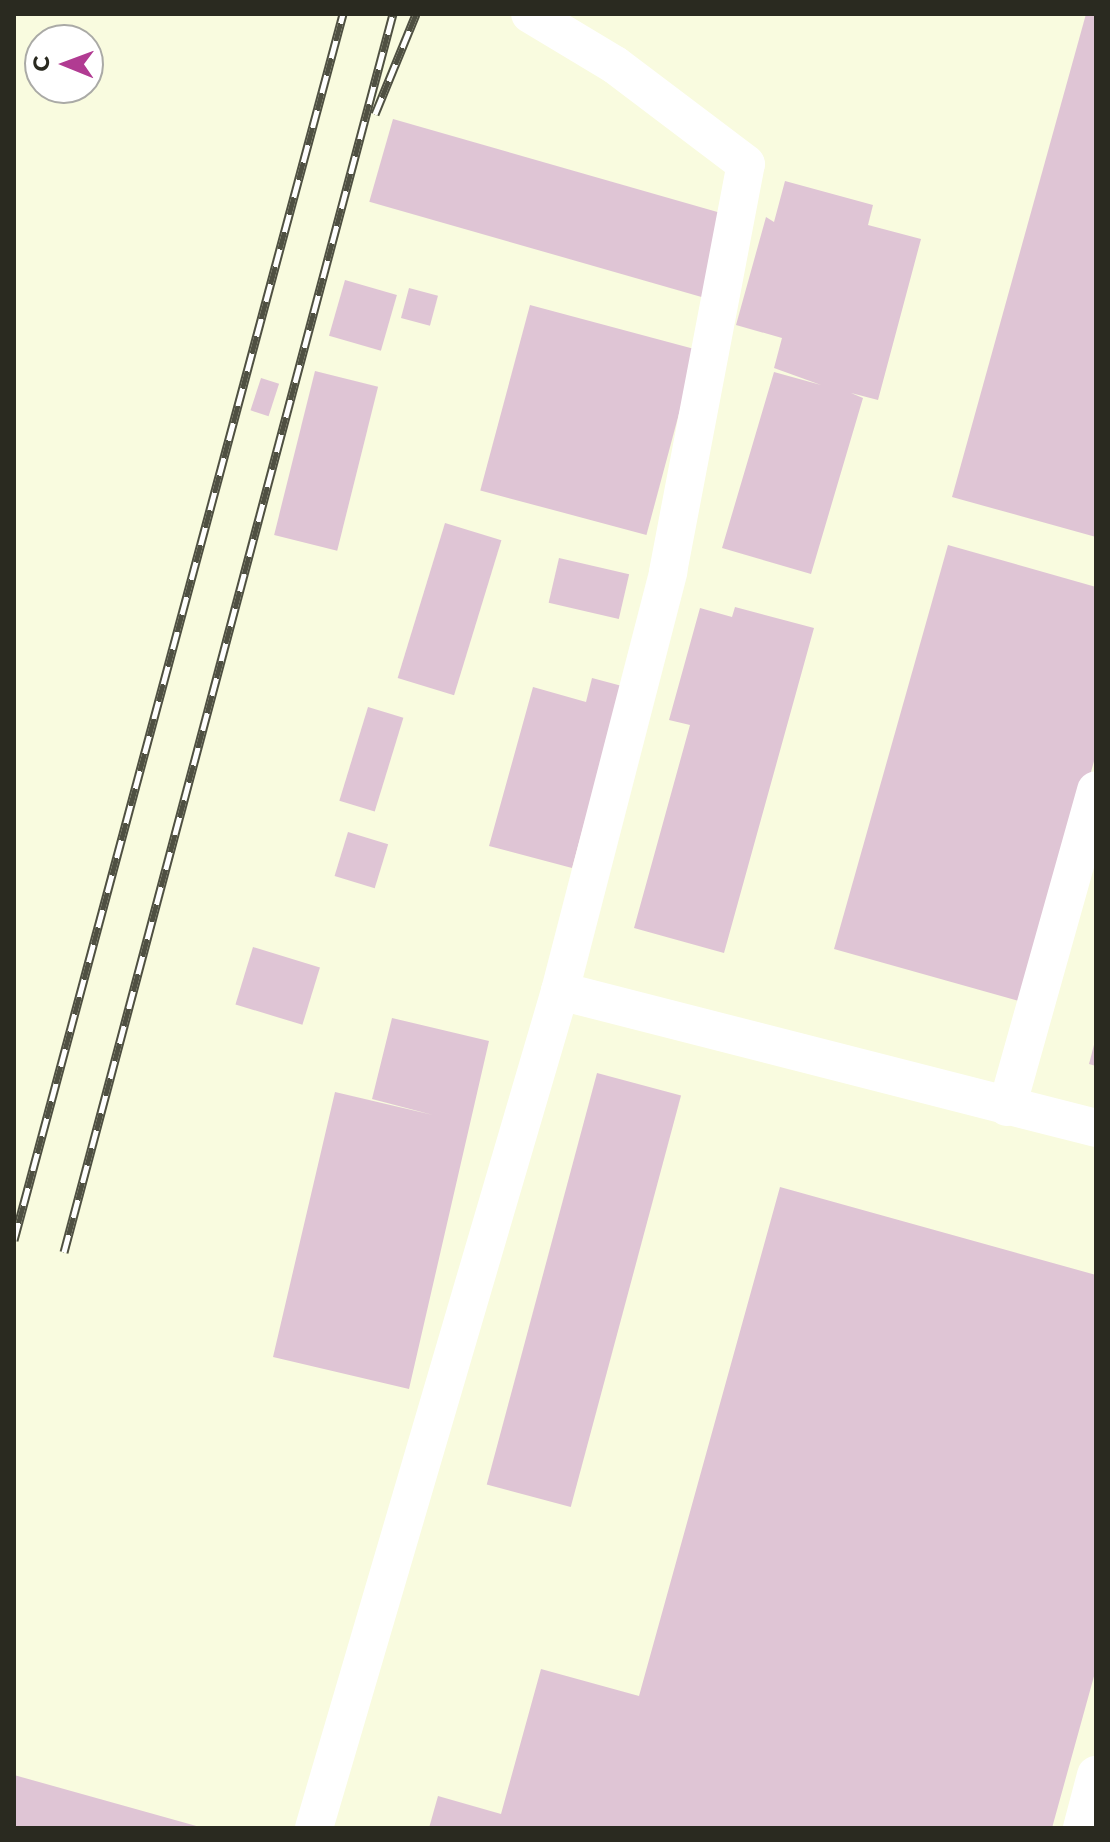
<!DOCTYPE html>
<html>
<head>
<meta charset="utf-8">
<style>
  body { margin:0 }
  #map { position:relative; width:1110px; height:1842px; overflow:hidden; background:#f9fbdf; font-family:Montserrat,sans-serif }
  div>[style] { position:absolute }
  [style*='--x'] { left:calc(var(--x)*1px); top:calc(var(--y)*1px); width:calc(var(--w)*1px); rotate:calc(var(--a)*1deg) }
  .building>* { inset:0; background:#dfc5d5; transform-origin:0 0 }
  .minor>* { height:38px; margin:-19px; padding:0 19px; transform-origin:19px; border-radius:19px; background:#fff }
  .rail>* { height:9px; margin-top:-4.5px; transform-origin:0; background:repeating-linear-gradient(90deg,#fff 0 18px,#4f5042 0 36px); box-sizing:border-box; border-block:2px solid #4f5042 }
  span { translate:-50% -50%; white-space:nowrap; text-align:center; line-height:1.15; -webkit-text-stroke:7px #fff; paint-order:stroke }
  .frame { position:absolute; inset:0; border:16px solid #2a2a20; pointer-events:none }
  .north { position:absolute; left:24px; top:24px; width:80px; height:80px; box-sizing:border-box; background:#fff; border:2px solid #aaaaa6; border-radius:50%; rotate:271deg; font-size:22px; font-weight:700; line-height:32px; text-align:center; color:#2a2a20 }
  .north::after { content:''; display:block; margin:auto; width:28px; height:36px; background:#b13b92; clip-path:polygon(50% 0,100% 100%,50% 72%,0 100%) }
</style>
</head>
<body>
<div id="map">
  <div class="building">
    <i style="clip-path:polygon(1086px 14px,1096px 14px,1096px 537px,952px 497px)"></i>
    <i style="left:393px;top:119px;width:352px;height:86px;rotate:16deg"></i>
    <i style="clip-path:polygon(785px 181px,873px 205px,868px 225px,921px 239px,878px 400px,851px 393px,863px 398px,811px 574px,722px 548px,774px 372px,821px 385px,774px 368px,782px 338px,736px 325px,766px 217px,774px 222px)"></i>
    <i style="left:345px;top:280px;width:54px;height:58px;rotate:16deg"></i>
    <i style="left:409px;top:288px;width:30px;height:31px;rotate:15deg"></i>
    <i style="left:530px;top:305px;width:172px;height:192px;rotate:15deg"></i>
    <i style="left:315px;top:371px;width:65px;height:169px;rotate:14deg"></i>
    <i style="left:261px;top:378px;width:19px;height:34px;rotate:18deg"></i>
    <i style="left:445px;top:523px;width:59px;height:162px;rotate:17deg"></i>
    <i style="clip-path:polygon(948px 545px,1096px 587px,1096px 754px,1026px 1003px,834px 949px)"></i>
    <i style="left:559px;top:558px;width:72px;height:46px;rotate:13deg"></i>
    <i style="clip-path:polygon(735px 607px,814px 628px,724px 953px,634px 928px,690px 725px,669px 720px,700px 608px,732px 617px)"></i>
    <i style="clip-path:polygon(592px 678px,622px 686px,572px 868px,489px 846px,533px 687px,586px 702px)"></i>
    <i style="left:368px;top:707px;width:37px;height:98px;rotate:17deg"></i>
    <i style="left:348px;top:832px;width:42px;height:46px;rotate:17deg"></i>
    <i style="left:253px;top:947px;width:70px;height:60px;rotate:17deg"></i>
    <i style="clip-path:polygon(392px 1018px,489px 1041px,409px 1389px,273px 1357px,335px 1092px,433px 1115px,372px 1099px)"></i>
    <i style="clip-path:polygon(1095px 1041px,1096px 1041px,1096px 1066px,1089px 1064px)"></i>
    <i style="left:597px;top:1073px;width:87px;height:426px;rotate:15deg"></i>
    <i style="clip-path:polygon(780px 1187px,1096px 1275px,1096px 1669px,1052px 1828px,429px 1828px,438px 1796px,501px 1814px,541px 1669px,639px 1696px)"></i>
    <i style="clip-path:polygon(14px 1775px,200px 1827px,200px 1828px,14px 1828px)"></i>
  </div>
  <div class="minor">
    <i style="--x:560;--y:991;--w:553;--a:14.34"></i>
    <i style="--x:1007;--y:1107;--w:329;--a:-74.3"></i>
    <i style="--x:314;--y:1828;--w:872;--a:-73.62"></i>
    <i style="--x:560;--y:991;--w:433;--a:-75.5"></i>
    <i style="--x:668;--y:572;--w:415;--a:-79.2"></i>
    <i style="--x:746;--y:164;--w:164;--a:-142.9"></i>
    <i style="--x:615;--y:65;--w:99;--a:-149"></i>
    <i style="--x:1082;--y:1828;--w:55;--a:-75.2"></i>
  </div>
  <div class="rail">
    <i style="--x:375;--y:114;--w:108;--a:-67.7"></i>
    <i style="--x:14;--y:1240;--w:1269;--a:-74.98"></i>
    <i style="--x:64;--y:1252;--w:1281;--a:-75.12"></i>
  </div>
  <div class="frame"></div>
  <div class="north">С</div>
</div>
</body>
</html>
